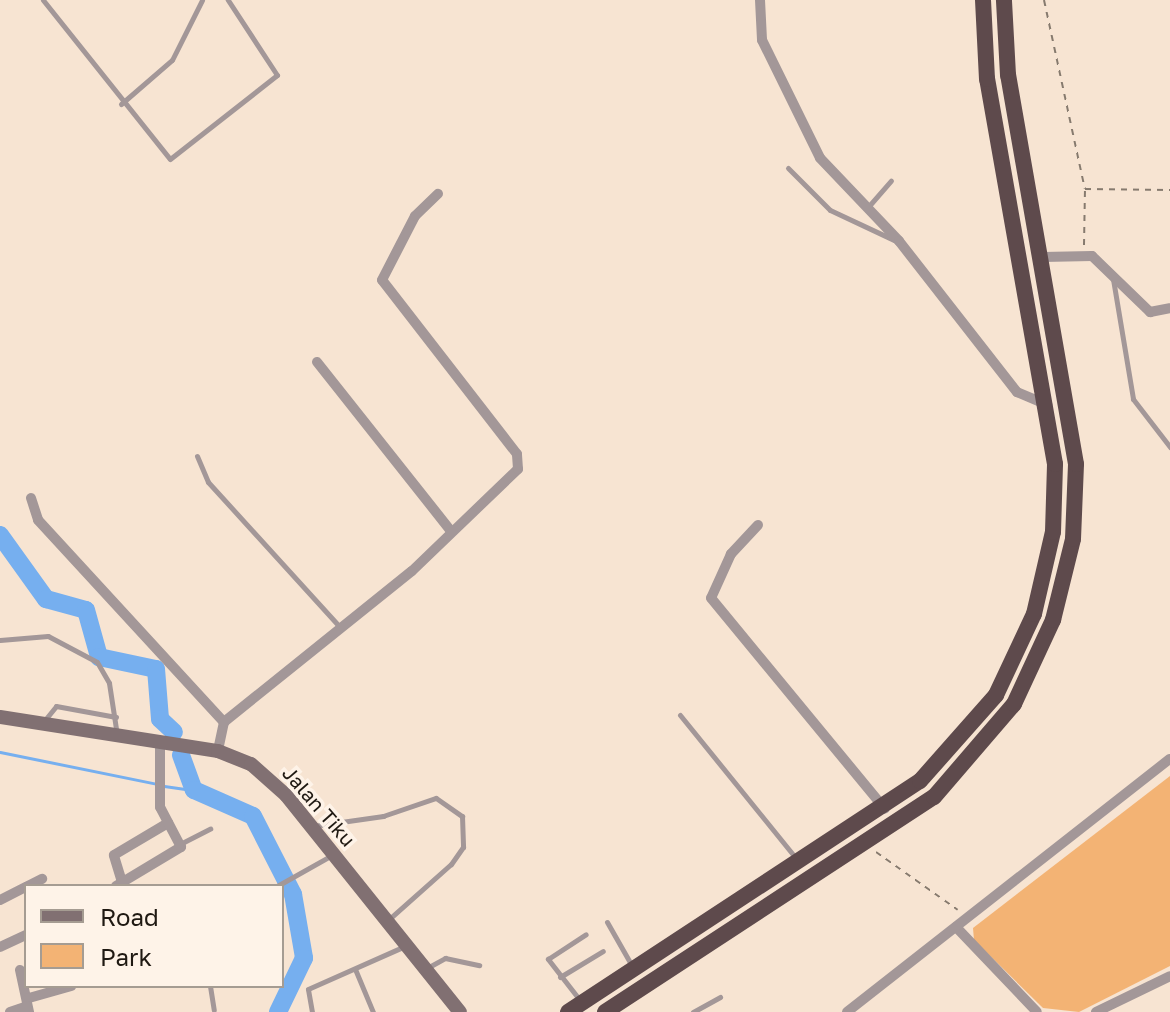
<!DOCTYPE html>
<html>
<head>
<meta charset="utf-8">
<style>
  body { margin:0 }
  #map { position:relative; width:1170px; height:1012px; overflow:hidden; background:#f7e4d2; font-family:"Golos Text",sans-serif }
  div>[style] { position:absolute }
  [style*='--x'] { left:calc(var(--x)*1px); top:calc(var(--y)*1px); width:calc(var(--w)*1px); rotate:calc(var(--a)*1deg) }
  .green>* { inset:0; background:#f3b374 }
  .stream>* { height:3px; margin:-1.5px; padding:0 1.5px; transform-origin:1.5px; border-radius:1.5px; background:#76afef }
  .river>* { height:18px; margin:-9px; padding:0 9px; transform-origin:9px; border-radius:9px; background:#76afef }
  .path>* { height:2px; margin-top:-1px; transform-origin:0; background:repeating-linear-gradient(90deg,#867a6e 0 6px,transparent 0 12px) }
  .service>* { height:5px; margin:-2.5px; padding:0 2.5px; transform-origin:2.5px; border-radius:2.5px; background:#a39798 }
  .minor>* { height:10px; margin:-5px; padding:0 5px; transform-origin:5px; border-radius:5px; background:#a39798 }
  .secondary>* { height:14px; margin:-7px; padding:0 7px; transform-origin:7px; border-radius:7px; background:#817072 }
  .trunk>* { height:16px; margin:-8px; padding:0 8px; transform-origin:8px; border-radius:8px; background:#5e4a4c }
  span { translate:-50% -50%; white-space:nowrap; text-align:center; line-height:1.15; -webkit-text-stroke:7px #fef3e8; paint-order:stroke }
  .street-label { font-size:20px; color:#1f1912 }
  .legend { position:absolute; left:24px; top:884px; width:260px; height:104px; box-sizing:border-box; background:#fef3e8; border:2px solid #a59c92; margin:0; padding:10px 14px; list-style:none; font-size:24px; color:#1f1912 }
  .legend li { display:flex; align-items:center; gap:16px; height:40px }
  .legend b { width:40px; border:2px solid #a59c92 }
</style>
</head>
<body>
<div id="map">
  <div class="green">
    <i style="clip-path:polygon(1170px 776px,1170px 966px,1079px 1012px,1043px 1008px,974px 940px,973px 928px)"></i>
  </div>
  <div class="stream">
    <i style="--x:0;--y:752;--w:160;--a:11.5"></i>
    <i style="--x:164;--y:786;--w:30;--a:8"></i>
  </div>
  <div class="river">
    <i style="--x:0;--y:535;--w:79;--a:54.3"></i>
    <i style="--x:46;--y:599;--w:41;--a:15.4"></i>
    <i style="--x:86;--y:610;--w:49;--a:74.5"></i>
    <i style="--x:99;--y:657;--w:58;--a:11.9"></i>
    <i style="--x:156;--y:669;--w:50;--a:85.4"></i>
    <i style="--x:160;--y:719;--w:19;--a:43"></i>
    <i style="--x:181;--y:755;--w:37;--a:70"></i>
    <i style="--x:194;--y:790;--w:64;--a:23.8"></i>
    <i style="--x:253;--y:816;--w:88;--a:62.9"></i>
    <i style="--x:293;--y:894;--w:65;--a:80.2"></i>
    <i style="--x:304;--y:958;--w:60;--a:115.7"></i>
  </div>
  <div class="path">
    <i style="--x:1044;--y:0;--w:193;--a:77.8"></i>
    <i style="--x:1084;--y:245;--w:56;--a:-89"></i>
    <i style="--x:1085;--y:189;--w:85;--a:0.7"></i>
    <i style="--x:876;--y:852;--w:100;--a:35.3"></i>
  </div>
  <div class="service">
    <i style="--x:43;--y:0;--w:203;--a:51.4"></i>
    <i style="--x:170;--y:159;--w:136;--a:-38.1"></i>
    <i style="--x:277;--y:75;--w:90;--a:-123.2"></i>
    <i style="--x:121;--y:104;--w:67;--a:-40.8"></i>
    <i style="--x:172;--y:60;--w:67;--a:-63.4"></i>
    <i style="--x:788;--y:168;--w:59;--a:45"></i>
    <i style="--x:830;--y:210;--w:71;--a:25.1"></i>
    <i style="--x:868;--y:207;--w:35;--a:-49"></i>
    <i style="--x:1113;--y:279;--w:122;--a:80.5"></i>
    <i style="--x:1133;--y:399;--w:61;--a:52.4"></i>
    <i style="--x:197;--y:456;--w:28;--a:67"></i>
    <i style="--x:208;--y:482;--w:196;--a:47.7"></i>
    <i style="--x:0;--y:640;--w:48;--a:-4.8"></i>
    <i style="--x:48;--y:636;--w:55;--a:28"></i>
    <i style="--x:97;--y:662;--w:24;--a:60"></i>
    <i style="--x:109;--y:683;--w:53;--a:81.3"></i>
    <i style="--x:680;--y:715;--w:183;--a:51"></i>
    <i style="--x:44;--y:721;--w:19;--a:-51"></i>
    <i style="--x:56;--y:706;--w:61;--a:10.4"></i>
    <i style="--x:313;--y:826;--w:71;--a:-8.1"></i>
    <i style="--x:383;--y:816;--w:56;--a:-18.8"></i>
    <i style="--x:436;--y:798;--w:32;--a:35"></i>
    <i style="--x:462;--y:816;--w:31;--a:88"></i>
    <i style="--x:463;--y:847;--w:21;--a:125"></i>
    <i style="--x:451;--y:864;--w:84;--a:138.4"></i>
    <i style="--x:180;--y:844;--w:34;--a:-27"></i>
    <i style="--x:277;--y:886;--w:63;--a:-29.4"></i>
    <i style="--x:607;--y:922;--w:51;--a:60.4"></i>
    <i style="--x:427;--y:968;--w:21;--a:-29"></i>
    <i style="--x:445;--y:958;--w:35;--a:12"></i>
    <i style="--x:355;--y:969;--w:47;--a:67.3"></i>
    <i style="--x:560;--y:977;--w:50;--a:-31.2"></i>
    <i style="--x:210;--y:986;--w:24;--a:81"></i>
    <i style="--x:579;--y:999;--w:51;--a:-127.8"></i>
    <i style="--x:548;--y:959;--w:45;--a:-33.3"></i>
    <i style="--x:312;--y:1012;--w:23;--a:-100"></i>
    <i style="--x:308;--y:989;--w:104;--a:-23.9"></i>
    <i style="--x:693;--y:1012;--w:31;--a:-29"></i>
  </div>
  <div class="minor">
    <i style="--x:760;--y:0;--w:40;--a:87.1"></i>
    <i style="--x:762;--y:40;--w:131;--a:63.8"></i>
    <i style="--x:820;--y:158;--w:115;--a:46.4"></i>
    <i style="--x:899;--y:241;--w:192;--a:52"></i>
    <i style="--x:1017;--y:392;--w:33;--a:23"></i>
    <i style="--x:1043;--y:257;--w:49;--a:-1.2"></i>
    <i style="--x:1092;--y:256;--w:81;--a:44"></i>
    <i style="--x:1150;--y:312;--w:20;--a:-11"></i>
    <i style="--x:317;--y:362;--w:216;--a:51.6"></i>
    <i style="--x:31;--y:498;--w:23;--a:72"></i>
    <i style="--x:38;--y:520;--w:275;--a:47.4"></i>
    <i style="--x:224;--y:722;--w:30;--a:102"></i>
    <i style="--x:758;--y:525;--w:40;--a:133"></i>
    <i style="--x:731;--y:554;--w:48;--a:114.4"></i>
    <i style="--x:711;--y:598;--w:273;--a:50.5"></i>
    <i style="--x:224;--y:722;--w:241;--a:-38.8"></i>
    <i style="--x:412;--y:571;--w:147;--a:-43.9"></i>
    <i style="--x:518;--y:469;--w:15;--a:-94"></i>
    <i style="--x:517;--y:454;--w:220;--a:-127.8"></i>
    <i style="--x:382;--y:280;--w:72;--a:-62.7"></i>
    <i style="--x:415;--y:216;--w:32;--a:-44"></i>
    <i style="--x:122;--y:882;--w:28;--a:-107"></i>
    <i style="--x:114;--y:855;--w:63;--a:-30.7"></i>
    <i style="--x:28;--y:886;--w:16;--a:-27"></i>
    <i style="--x:116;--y:886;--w:76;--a:-31"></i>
    <i style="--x:181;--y:847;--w:45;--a:-117.7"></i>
    <i style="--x:160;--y:807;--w:62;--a:-90"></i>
    <i style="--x:0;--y:900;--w:29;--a:-27"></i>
    <i style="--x:956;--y:927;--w:117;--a:46.4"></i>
    <i style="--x:0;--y:947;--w:29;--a:-25"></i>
    <i style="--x:20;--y:970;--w:43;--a:77.9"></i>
    <i style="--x:29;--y:998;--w:44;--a:-15.9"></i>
    <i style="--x:10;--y:1012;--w:18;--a:-19"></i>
    <i style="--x:847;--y:1012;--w:410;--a:-38.1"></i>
    <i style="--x:1096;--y:1012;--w:82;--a:-25.9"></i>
  </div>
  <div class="secondary">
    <i style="--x:0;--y:717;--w:221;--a:8.9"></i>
    <i style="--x:218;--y:751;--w:35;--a:22"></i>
    <i style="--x:251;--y:764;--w:47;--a:41.5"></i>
    <i style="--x:286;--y:795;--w:278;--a:51.3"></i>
  </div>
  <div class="trunk">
    <i style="--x:568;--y:1012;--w:421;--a:-33.3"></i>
    <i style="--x:920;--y:781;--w:115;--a:-48.5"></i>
    <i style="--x:996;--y:695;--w:89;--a:-64.9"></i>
    <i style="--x:1034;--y:614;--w:84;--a:-77"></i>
    <i style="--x:1053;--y:532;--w:68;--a:-88.3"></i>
    <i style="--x:1055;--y:464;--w:391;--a:-100"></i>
    <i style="--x:987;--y:79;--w:79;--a:-92.9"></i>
    <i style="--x:605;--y:1012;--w:393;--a:-33.2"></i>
    <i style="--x:934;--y:797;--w:123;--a:-49.3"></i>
    <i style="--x:1014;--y:704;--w:93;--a:-65.1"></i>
    <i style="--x:1053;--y:620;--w:83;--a:-76.1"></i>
    <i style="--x:1073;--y:539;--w:75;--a:-87.7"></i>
    <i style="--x:1076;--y:464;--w:395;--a:-99.9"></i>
    <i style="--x:1008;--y:75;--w:75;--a:-93.1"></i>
  </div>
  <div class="street-label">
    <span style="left:319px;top:806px;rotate:49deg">Jalan Tiku</span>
  </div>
  <ul class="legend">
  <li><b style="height:10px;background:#817072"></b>Road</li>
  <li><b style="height:22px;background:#f3b374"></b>Park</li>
  </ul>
</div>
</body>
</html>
